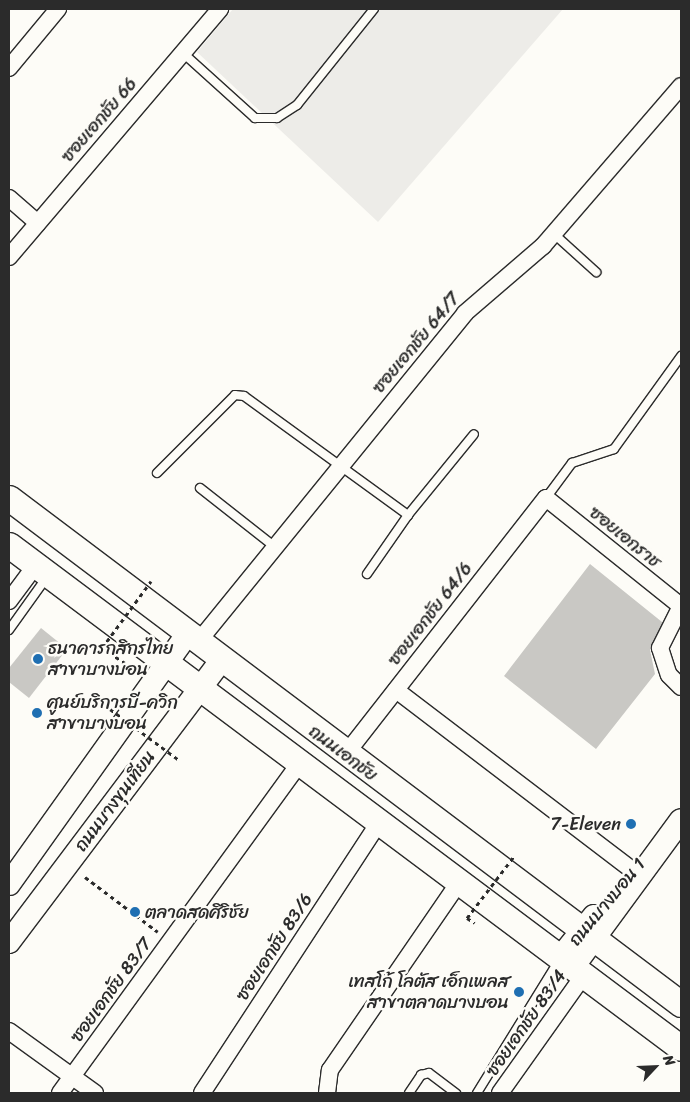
<!DOCTYPE html>
<html>
<head>
<meta charset="utf-8">
<style>
  body { margin:0 }
  #map { position:relative; width:690px; height:1102px; overflow:hidden; background:#fdfcf7; font-family:Sriracha,"Playpen Sans Thai",sans-serif }
  div>[style] { position:absolute }
  [style*='--x'] { left:calc(var(--x)*1px); top:calc(var(--y)*1px); width:calc(var(--w)*1px); rotate:calc(var(--a)*1deg) }
  .built>* { inset:0; background:#edece8 }
  .building>* { inset:0; background:#c9c8c4 }
  .path>* { height:3px; margin-top:-1.5px; transform-origin:0; background:repeating-linear-gradient(90deg,#2b2b2b 0 4px,transparent 0 8px) }
  .roads { filter:drop-shadow(1px 0 #2b2b2b) drop-shadow(-1px 0 #2b2b2b) drop-shadow(0 1px #2b2b2b) drop-shadow(0 -1px #2b2b2b) }
  .service>* { height:8px; margin:-4px; padding:0 4px; transform-origin:4px; border-radius:4px; background:#fdfcf7 }
  .minor>* { height:16px; margin:-8px; padding:0 8px; transform-origin:8px; border-radius:8px; background:#fdfcf7 }
  .secondary>* { height:22px; margin:-11px; padding:0 11px; transform-origin:11px; border-radius:11px; background:#fdfcf7 }
  .primary>* { height:25px; margin:-12.5px; padding:0 12.5px; transform-origin:12.5px; border-radius:12.5px; background:#fdfcf7 }
  .path-bridge>* { height:3px; margin-top:-1.5px; transform-origin:0; background:repeating-linear-gradient(90deg,#2b2b2b 0 4px,transparent 0 8px) }
  .dots>* { width:14px; height:14px; translate:-50% -50%; box-sizing:border-box; border:2px solid #fdfcf7; border-radius:50% }
  span { translate:-50% -50%; white-space:nowrap; text-align:center; line-height:1.15; -webkit-text-stroke:5px #fdfcf7; paint-order:stroke }
  .street-label { font-size:18px; color:#2b2b2b }
  .poi-label { font-size:18px; color:#2b2b2b }
  .left { translate:0 -50%; text-align:left }
  .right { translate:-100% -50%; text-align:right }
  .frame { position:absolute; inset:0; border:10px solid #2b2b2b; pointer-events:none }
  .north { position:absolute; left:630px; top:1042px; width:50px; height:50px; -webkit-text-stroke:4px #fdfcf7; paint-order:stroke; rotate:65deg; font-size:14px; font-weight:700; line-height:20px; text-align:center; color:#2b2b2b }
  .north::after { content:''; display:block; margin:auto; width:18px; height:22px; background:#2b2b2b; clip-path:polygon(50% 0,100% 100%,50% 72%,0 100%) }
</style>
</head>
<body>
<div id="map">
  <div class="built">
    <i style="clip-path:polygon(233px 9px,563px 9px,378px 222px,197px 52px)"></i>
  </div>
  <div class="building">
    <i style="clip-path:polygon(590px 564px,667px 626px,650px 650px,655px 674px,596px 749px,504px 676px)"></i>
    <i style="clip-path:polygon(41px 628px,67px 649px,29px 698px,9px 682px,9px 668px)"></i>
  </div>
  <div class="path">
    <i style="--x:102;--y:648;--w:27;--a:33"></i>
    <i style="--x:85;--y:877;--w:91;--a:37"></i>
    <i style="--x:467;--y:918;--w:9;--a:32"></i>
  </div>
  <div class="roads">
    <div class="service">
      <i style="--x:183;--y:53;--w:97;--a:42.1"></i>
      <i style="--x:255;--y:118;--w:22;--a:0"></i>
      <i style="--x:277;--y:118;--w:24;--a:-33"></i>
      <i style="--x:297;--y:105;--w:123;--a:-51.3"></i>
      <i style="--x:554;--y:234;--w:57;--a:42.1"></i>
      <i style="--x:157;--y:473;--w:110;--a:-45"></i>
      <i style="--x:235;--y:395;--w:9;--a:6"></i>
      <i style="--x:244;--y:396;--w:203;--a:36"></i>
      <i style="--x:408;--y:515;--w:104;--a:-50.8"></i>
      <i style="--x:200;--y:488;--w:95;--a:38.2"></i>
      <i style="--x:546;--y:498;--w:44;--a:-53.4"></i>
      <i style="--x:572;--y:463;--w:44;--a:-18.4"></i>
      <i style="--x:614;--y:449;--w:115;--a:-54.2"></i>
      <i style="--x:367;--y:574;--w:72;--a:-55.2"></i>
      <i style="--x:9;--y:630;--w:65;--a:-54.4"></i>
      <i style="--x:409;--y:1093;--w:22;--a:-56"></i>
      <i style="--x:421;--y:1075;--w:8;--a:-14"></i>
      <i style="--x:429;--y:1073;--w:34;--a:37"></i>
      <i style="--x:477;--y:1093;--w:156;--a:-58.3"></i>
    </div>
    <div class="minor">
      <i style="--x:9;--y:68;--w:77;--a:-50.3"></i>
      <i style="--x:9;--y:198;--w:38;--a:41"></i>
      <i style="--x:9;--y:257;--w:326;--a:-49.6"></i>
      <i style="--x:9;--y:601;--w:44;--a:-53.4"></i>
      <i style="--x:681;--y:606;--w:47;--a:116.6"></i>
      <i style="--x:660;--y:648;--w:28;--a:72"></i>
      <i style="--x:669;--y:675;--w:17;--a:45"></i>
      <i style="--x:198;--y:642;--w:424;--a:-50.9"></i>
      <i style="--x:465;--y:313;--w:103;--a:-40.7"></i>
      <i style="--x:543;--y:246;--w:211;--a:-49.2"></i>
      <i style="--x:396;--y:690;--w:295;--a:37.3"></i>
      <i style="--x:345;--y:755;--w:326;--a:-52"></i>
      <i style="--x:546;--y:498;--w:173;--a:38.7"></i>
      <i style="--x:9;--y:1031;--w:106;--a:35.8"></i>
      <i style="--x:60;--y:1093;--w:407;--a:-54"></i>
      <i style="--x:202;--y:1093;--w:323;--a:-56.8"></i>
      <i style="--x:327;--y:1093;--w:23;--a:-83"></i>
      <i style="--x:330;--y:1070;--w:228;--a:-55.5"></i>
      <i style="--x:500;--y:1093;--w:145;--a:-54.6"></i>
    </div>
    <div class="secondary">
      <i style="--x:9;--y:884;--w:307;--a:-54.5"></i>
      <i style="--x:9;--y:942;--w:352;--a:-53"></i>
      <i style="--x:560;--y:958;--w:54;--a:-51"></i>
      <i style="--x:573;--y:967;--w:182;--a:-53.7"></i>
    </div>
    <div class="primary">
      <i style="--x:9;--y:498;--w:841;--a:36.98"></i>
      <i style="--x:9;--y:545;--w:839;--a:36.82"></i>
    </div>
  </div>
  <div class="path-bridge">
    <i style="--x:102;--y:648;--w:83;--a:-53.8"></i>
    <i style="--x:110;--y:709;--w:86;--a:36.5"></i>
    <i style="--x:467;--y:918;--w:79;--a:-52.7"></i>
  </div>
  <div class="dots">
    <i style="left:38px;top:659px;background:#1f6fb2"></i>
    <i style="left:37px;top:713px;background:#1f6fb2"></i>
    <i style="left:631px;top:824px;background:#1f6fb2"></i>
    <i style="left:135px;top:912px;background:#1f6fb2"></i>
    <i style="left:519px;top:992px;background:#1f6fb2"></i>
  </div>
  <div class="street-label">
    <span style="left:99px;top:120px;rotate:-49deg">ซอยเอกชัย 66</span>
    <span style="left:416px;top:343px;rotate:-50deg">ซอยเอกชัย 64/7</span>
    <span style="left:625px;top:537px;rotate:39deg">ซอยเอกราช</span>
    <span style="left:430px;top:614px;rotate:-52deg">ซอยเอกชัย 64/6</span>
    <span style="left:343px;top:753px;rotate:37deg">ถนนเอกชัย</span>
    <span style="left:115px;top:801px;rotate:-53deg">ถนนบางขุนเทียน</span>
    <span style="left:607px;top:902px;rotate:-50deg">ถนนบางบอน 1</span>
    <span style="left:274px;top:947px;rotate:-57deg">ซอยเอกชัย 83/6</span>
    <span style="left:111px;top:990px;rotate:-54deg">ซอยเอกชัย 83/7</span>
    <span style="left:526px;top:1023px;rotate:-55deg">ซอยเอกชัย 83/4</span>
  </div>
  <div class="poi-label">
    <span class="left" style="left:48px;top:659px">ธนาคารกสิกรไทย<br>สาขาบางบอน</span>
    <span class="left" style="left:47px;top:713px">ศูนย์บริการบี-ควิก<br>สาขาบางบอน</span>
    <span class="right" style="left:621px;top:824px">7-Eleven</span>
    <span class="left" style="left:145px;top:912px">ตลาดสดศิริชัย</span>
    <span class="right" style="left:509px;top:992px">เทสโก้ โลตัส เอ็กเพลส<br>สาขาตลาดบางบอน</span>
  </div>
  <div class="frame"></div>
  <div class="north">N</div>
</div>
</body>
</html>
